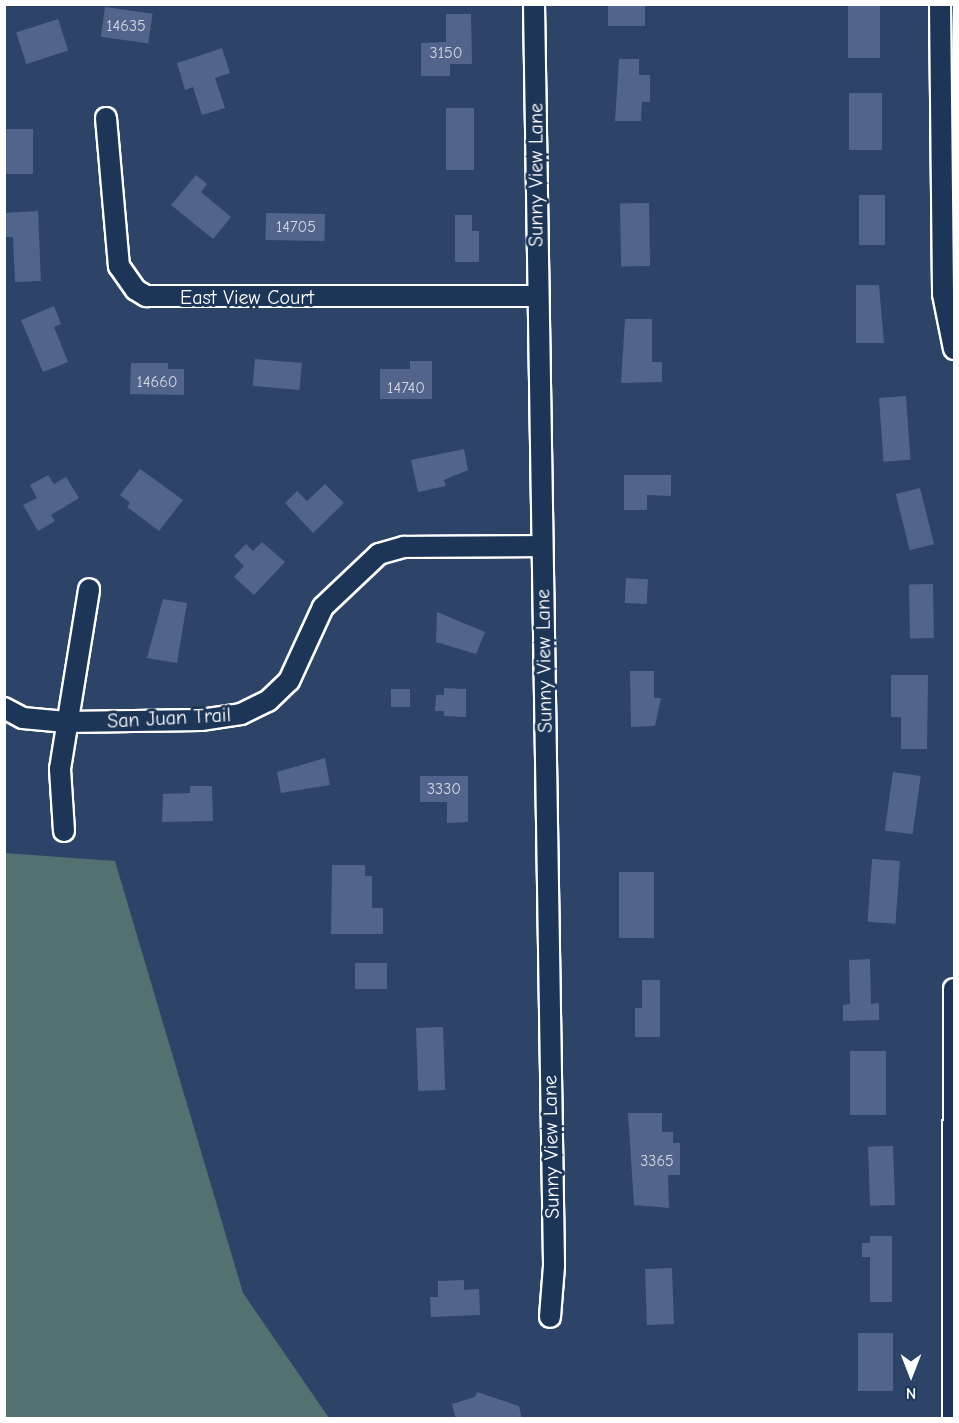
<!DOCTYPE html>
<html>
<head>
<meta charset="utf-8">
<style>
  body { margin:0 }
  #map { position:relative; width:959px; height:1423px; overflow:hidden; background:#2d4367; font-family:"Comic Neue",sans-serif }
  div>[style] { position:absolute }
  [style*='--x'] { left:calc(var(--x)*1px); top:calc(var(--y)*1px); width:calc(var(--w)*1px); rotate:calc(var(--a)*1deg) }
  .green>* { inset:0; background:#527170 }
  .building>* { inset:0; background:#53648c; transform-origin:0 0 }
  .roads { filter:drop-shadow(2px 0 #fff) drop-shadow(-2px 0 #fff) drop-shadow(0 2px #fff) drop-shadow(0 -2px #fff) }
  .minor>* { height:20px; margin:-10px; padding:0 10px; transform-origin:10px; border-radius:10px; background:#1d3557 }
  span { translate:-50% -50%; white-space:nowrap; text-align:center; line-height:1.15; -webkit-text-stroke:6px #1d3557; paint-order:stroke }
  .number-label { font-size:16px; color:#d4d8e2 }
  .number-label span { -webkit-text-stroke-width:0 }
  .street-label { font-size:20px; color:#fff }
  .frame { position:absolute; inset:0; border:6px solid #fff; pointer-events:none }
  .north { position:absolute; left:881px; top:1345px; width:60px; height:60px; -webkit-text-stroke:4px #1d3557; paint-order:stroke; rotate:180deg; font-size:16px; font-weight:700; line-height:24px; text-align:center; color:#fff }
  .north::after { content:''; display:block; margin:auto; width:21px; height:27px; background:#fff; clip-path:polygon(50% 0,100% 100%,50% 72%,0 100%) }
</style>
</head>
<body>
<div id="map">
  <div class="green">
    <i style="clip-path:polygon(4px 853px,115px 861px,243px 1293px,329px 1418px,5px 1418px)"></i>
  </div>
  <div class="building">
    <i style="left:645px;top:4px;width:22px;height:37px;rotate:90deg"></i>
    <i style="left:848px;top:4px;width:32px;height:54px"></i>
    <i style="left:105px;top:7px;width:48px;height:30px;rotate:8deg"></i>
    <i style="clip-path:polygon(446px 14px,471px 14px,472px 64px,450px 64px,450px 76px,421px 76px,421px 43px,446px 42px)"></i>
    <i style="left:58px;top:19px;width:33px;height:44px;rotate:72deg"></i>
    <i style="clip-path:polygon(222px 48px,230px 73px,215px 78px,225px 108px,202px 115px,193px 87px,185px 90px,177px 63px)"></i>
    <i style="clip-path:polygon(619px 59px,639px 59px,639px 75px,650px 75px,650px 102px,642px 102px,641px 121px,615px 121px)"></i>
    <i style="left:849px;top:93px;width:33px;height:57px"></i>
    <i style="left:446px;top:108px;width:28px;height:62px"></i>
    <i style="left:4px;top:129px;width:29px;height:45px"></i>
    <i style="clip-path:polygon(196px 175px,207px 184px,201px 192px,231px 217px,213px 239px,171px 205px)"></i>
    <i style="left:859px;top:195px;width:26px;height:50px"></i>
    <i style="left:649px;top:203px;width:63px;height:29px;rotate:89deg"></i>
    <i style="clip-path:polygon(38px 211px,41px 281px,15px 282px,13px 237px,4px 237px,4px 213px)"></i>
    <i style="left:266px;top:213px;width:59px;height:27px;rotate:1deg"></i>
    <i style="clip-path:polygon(455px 215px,472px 215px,472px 231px,479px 231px,479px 262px,455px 262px)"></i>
    <i style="clip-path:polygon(856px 285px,879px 285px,884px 343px,856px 343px)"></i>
    <i style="clip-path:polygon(54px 306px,61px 324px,54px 327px,68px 362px,43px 372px,21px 320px)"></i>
    <i style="clip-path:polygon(625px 319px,652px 319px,652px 362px,662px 362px,662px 382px,621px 383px)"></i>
    <i style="left:255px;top:359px;width:47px;height:27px;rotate:5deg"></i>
    <i style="clip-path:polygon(410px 361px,432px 361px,432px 399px,380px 399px,380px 369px,410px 369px)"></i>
    <i style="clip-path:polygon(131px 363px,168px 363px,168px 369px,184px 369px,184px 395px,130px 394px)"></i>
    <i style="left:906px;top:396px;width:64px;height:27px;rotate:86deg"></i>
    <i style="clip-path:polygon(464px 449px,468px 470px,444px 480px,446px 486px,418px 492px,411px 460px)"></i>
    <i style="clip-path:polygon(140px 469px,183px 500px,159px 531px,127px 507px,130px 503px,120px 495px)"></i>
    <i style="clip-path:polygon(48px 475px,54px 484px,66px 477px,79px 498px,51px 515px,55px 521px,38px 531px,23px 505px,37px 498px,30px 485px)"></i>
    <i style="clip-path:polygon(624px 475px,671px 475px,671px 496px,647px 495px,647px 510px,624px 510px)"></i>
    <i style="clip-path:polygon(325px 484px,344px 503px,313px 533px,285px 503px,297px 491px,307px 501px)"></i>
    <i style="left:920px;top:488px;width:58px;height:25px;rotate:76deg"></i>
    <i style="clip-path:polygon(262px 542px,285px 562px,254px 595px,234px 577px,244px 566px,234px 556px,246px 544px,253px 551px)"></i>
    <i style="left:626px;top:578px;width:22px;height:25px;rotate:3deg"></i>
    <i style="left:933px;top:584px;width:54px;height:24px;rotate:89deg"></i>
    <i style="clip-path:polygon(163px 599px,187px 603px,177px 663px,147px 658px)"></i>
    <i style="clip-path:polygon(437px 612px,485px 632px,476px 654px,436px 642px)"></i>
    <i style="clip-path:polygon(630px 671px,654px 671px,654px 698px,661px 698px,655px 726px,631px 727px)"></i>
    <i style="clip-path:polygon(891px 675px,928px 675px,927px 749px,901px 749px,901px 717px,891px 717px)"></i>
    <i style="clip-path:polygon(444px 688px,466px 689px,466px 717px,444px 716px,444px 711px,435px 711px,436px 695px,444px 695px)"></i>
    <i style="left:391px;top:689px;width:19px;height:18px"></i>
    <i style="clip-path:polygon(325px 758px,330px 785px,281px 793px,277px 772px)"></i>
    <i style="left:893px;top:772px;width:28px;height:59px;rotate:8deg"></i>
    <i style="clip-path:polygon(420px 776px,468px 776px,468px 822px,447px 823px,447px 802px,420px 802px)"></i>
    <i style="clip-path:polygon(190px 786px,212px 786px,213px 821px,162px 822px,163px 794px,190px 793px)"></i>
    <i style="left:872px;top:859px;width:28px;height:63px;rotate:4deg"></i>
    <i style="clip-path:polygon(332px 865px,365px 865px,365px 876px,372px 876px,372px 908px,383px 908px,383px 934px,331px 934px)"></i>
    <i style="left:619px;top:872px;width:35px;height:66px"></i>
    <i style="clip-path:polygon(870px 959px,871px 1004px,879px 1003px,879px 1020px,843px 1021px,843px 1005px,850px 1004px,849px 960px)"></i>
    <i style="left:355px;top:963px;width:32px;height:26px"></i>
    <i style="clip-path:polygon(642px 980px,660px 980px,660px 1037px,635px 1037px,635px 1008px,642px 1008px)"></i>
    <i style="left:443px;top:1027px;width:63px;height:27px;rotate:88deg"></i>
    <i style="left:850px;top:1051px;width:36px;height:64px"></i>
    <i style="clip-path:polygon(628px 1113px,662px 1113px,662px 1132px,673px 1132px,673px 1143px,680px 1143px,680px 1175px,668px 1175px,669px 1208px,634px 1205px)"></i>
    <i style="left:893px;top:1146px;width:59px;height:25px;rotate:88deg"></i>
    <i style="clip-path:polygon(870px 1236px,892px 1236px,892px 1302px,870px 1302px,870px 1257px,862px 1257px,862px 1243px,870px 1243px)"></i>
    <i style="left:672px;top:1268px;width:56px;height:27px;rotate:88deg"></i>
    <i style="clip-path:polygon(464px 1280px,464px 1290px,479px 1289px,480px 1315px,431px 1317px,430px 1297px,438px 1297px,438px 1281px)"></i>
    <i style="left:858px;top:1333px;width:35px;height:58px"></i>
    <i style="clip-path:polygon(477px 1392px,519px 1406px,522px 1419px,456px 1419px,452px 1404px,475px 1397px)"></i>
  </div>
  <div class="roads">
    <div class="minor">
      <i style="--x:534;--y:4;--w:1262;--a:89.09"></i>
      <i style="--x:554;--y:1266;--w:51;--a:94.5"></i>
      <i style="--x:940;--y:4;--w:290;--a:89.4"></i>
      <i style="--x:943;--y:294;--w:56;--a:78.7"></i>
      <i style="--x:106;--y:118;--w:149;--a:85"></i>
      <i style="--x:119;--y:266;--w:29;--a:55"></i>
      <i style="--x:136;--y:290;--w:12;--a:31"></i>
      <i style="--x:146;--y:296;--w:391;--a:0"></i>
      <i style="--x:4;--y:708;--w:21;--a:28"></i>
      <i style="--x:23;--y:718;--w:43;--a:5.3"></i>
      <i style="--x:66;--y:722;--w:135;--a:-0.8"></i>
      <i style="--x:201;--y:720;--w:40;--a:-8.5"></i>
      <i style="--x:241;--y:714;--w:30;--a:-26"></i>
      <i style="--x:268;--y:701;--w:29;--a:-44"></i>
      <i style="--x:289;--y:681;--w:81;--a:-65.3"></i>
      <i style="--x:323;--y:607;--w:77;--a:-43.4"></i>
      <i style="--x:379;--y:554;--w:26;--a:-16"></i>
      <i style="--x:404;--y:547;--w:138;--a:-0.4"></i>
      <i style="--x:64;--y:831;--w:62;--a:-93.7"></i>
      <i style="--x:60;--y:769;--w:182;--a:-80.8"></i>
      <i style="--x:953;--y:1418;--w:429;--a:-89.9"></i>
    </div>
  </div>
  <div class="number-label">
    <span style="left:126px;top:26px">14635</span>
    <span style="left:446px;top:53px">3150</span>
    <span style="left:296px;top:227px">14705</span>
    <span style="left:157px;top:382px">14660</span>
    <span style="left:406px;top:388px">14740</span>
    <span style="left:444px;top:789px">3330</span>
    <span style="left:657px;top:1161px">3365</span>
  </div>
  <div class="street-label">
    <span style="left:536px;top:175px;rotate:-90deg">Sunny View Lane</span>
    <span style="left:247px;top:297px">East View Court</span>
    <span style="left:544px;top:661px;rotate:-91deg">Sunny View Lane</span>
    <span style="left:169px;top:718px;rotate:-3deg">San Juan Trail</span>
    <span style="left:551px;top:1147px;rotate:-91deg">Sunny View Lane</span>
  </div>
  <div class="frame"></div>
  <div class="north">N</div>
</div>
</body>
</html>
